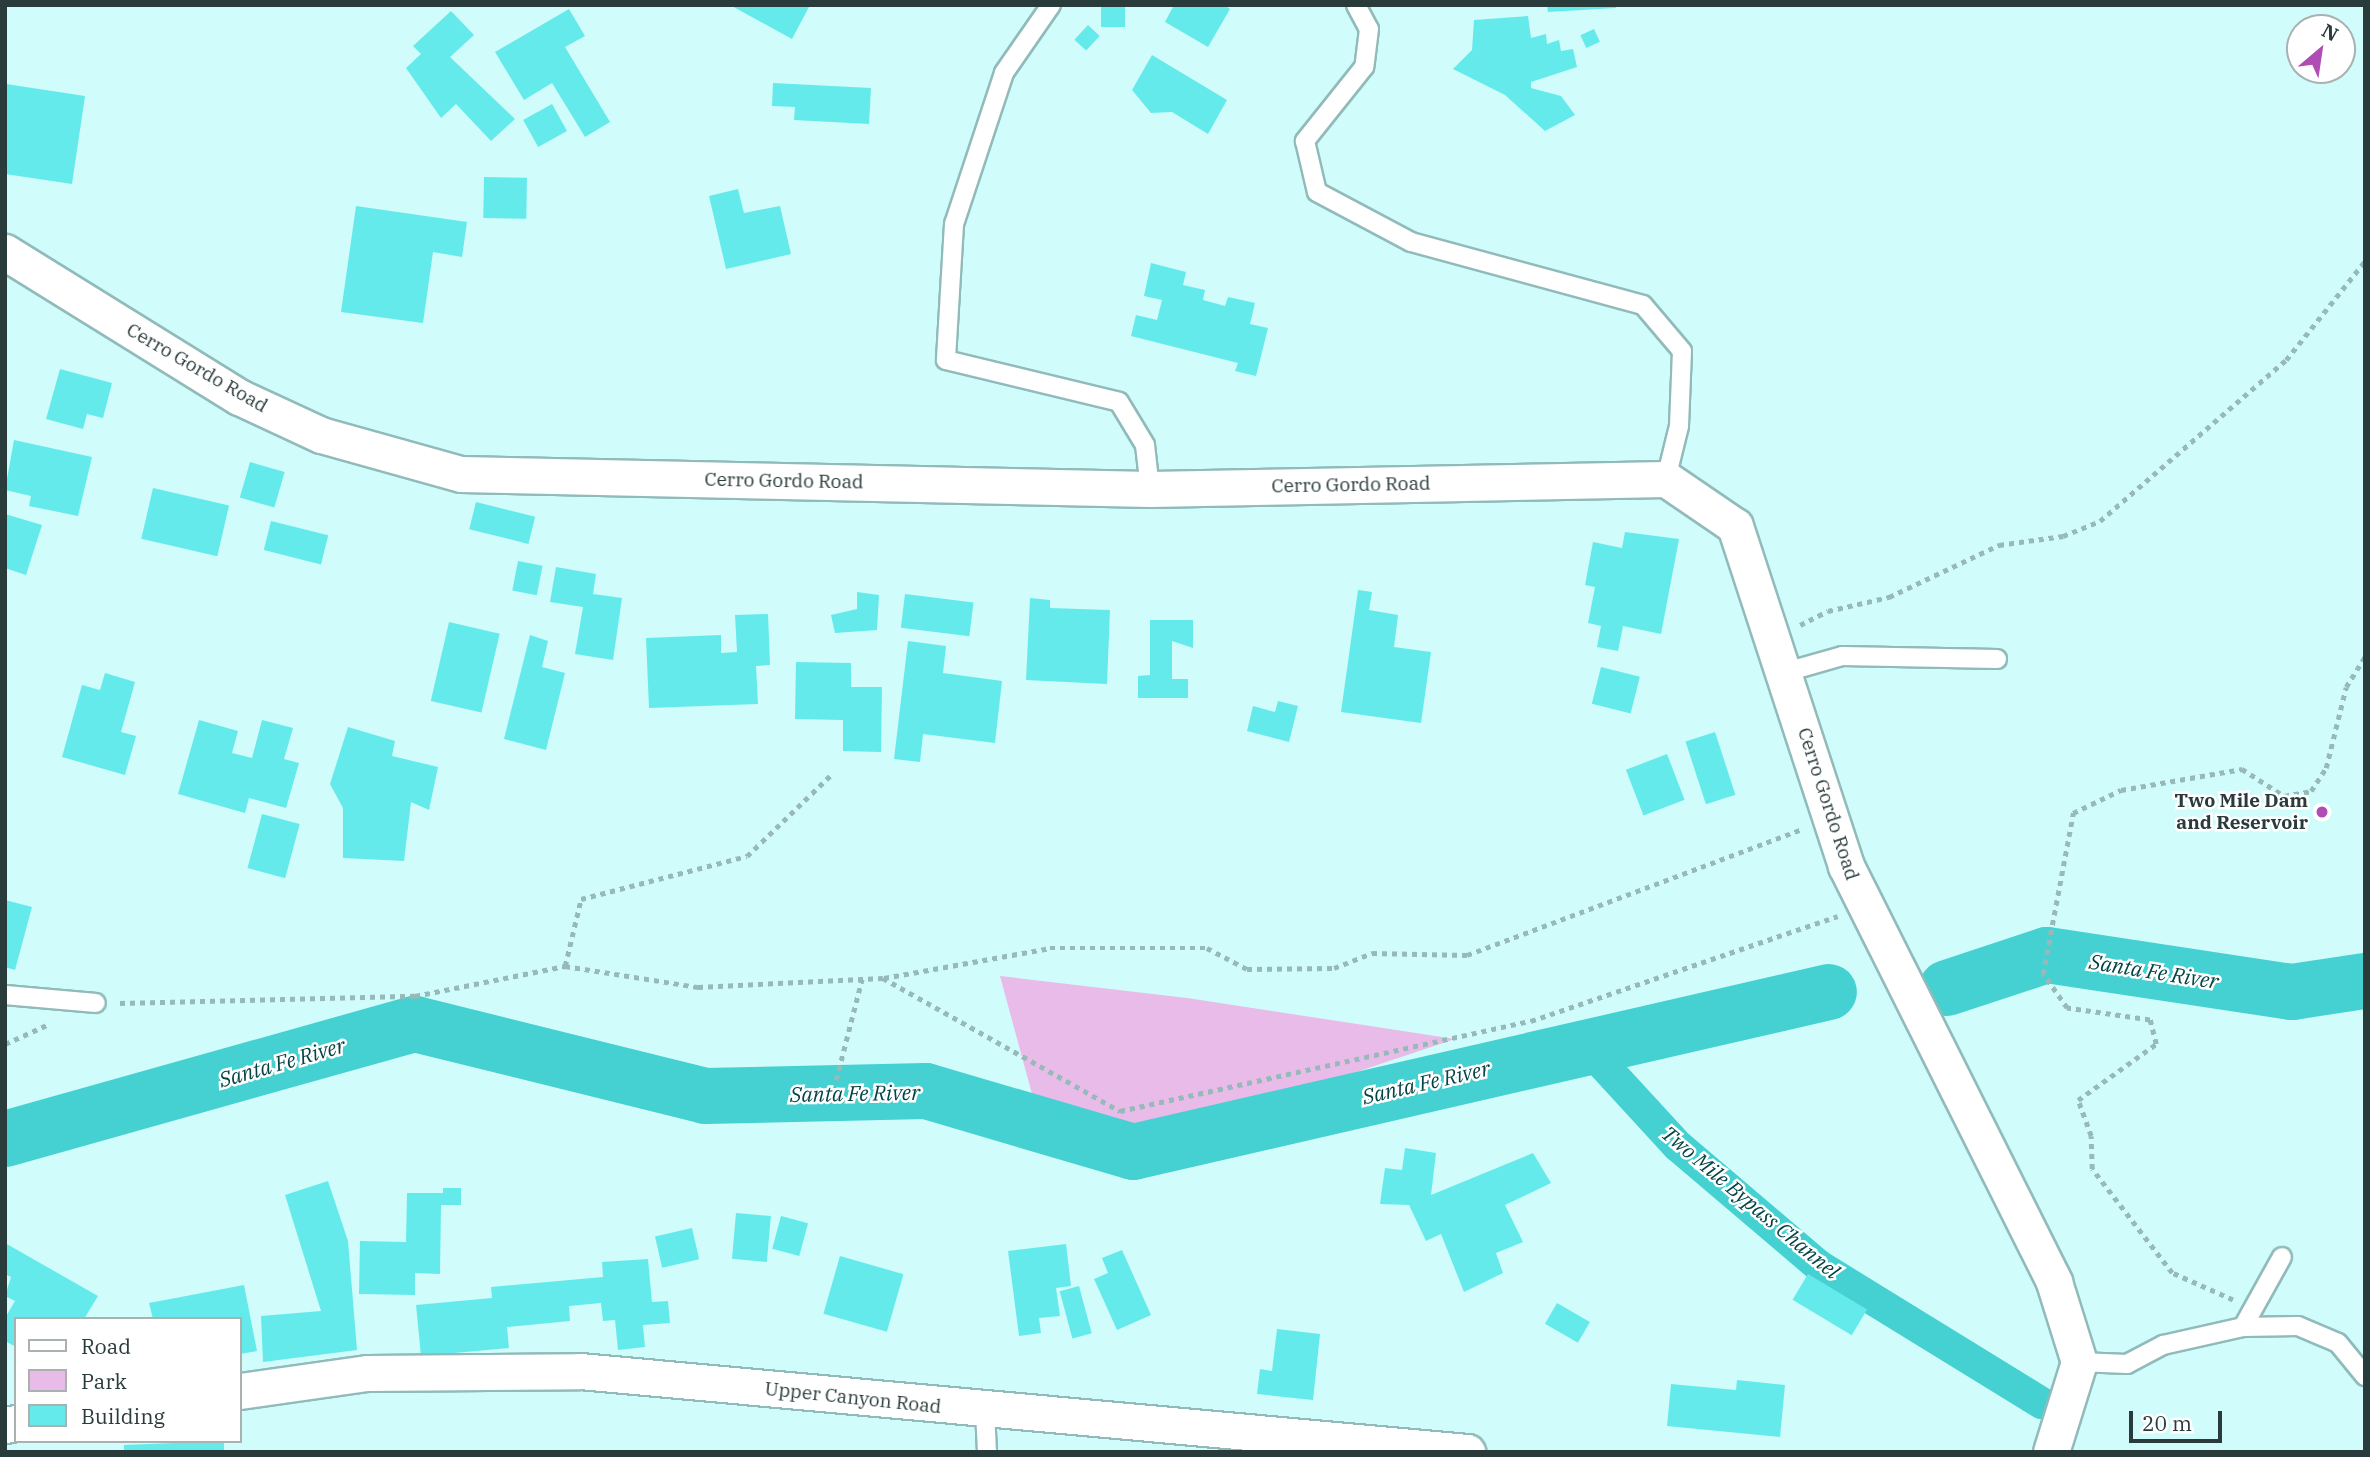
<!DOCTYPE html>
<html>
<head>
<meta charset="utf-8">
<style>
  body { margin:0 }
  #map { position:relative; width:2370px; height:1457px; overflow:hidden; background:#d0fcfb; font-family:"IBM Plex Serif",serif }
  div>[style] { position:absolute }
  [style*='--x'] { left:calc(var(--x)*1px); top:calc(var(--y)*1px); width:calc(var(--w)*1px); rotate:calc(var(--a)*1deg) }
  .green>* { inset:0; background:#e8bbe9 }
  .canal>* { height:32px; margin:-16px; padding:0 16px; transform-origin:16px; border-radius:16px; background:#45d0d1 }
  .river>* { height:56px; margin:-28px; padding:0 28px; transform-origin:28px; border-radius:28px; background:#45d0d1 }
  .building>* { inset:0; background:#65eaeb; transform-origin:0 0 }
  .path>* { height:4.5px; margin-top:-2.25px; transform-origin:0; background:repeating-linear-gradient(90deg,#97b9b9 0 5px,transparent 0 10px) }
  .roads { filter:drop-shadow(2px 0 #91bbba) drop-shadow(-2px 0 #91bbba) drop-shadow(0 2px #91bbba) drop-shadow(0 -2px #91bbba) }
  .lane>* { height:18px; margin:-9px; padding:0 9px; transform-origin:9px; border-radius:9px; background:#fff }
  .street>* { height:35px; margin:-17.5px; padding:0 17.5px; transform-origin:17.5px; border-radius:17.5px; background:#fff }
  .dots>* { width:19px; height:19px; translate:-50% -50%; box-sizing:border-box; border:4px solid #fff; border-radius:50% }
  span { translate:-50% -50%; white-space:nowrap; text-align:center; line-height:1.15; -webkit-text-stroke:5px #fff; paint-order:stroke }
  .street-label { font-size:19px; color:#2a3b3b }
  .poi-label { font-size:19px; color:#2a3b3b; font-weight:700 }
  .right { translate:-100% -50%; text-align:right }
  .water-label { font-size:21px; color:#034445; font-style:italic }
  .frame { position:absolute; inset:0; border:7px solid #2a3b3b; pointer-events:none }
  .legend { position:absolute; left:14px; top:1317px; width:228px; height:126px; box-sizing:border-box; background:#fff; border:2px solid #aab1b1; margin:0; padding:9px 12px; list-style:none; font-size:21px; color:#2a3b3b }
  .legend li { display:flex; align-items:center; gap:14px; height:35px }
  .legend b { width:35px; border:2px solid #aab1b1 }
  .north { position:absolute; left:2286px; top:14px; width:70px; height:70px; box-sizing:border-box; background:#fff; border:2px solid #aab1b1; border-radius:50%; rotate:29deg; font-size:19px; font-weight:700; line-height:28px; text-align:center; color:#2a3b3b }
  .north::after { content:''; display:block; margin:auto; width:24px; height:32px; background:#af4db4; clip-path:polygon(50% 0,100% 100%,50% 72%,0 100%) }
  .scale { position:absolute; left:2129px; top:1411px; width:93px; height:32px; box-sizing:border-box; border:4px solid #2a3b3b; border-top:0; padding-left:9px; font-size:21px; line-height:24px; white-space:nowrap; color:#2a3b3b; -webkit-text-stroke:5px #fff; paint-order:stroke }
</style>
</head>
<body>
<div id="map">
  <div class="green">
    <i style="clip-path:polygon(1000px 976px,1187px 998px,1455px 1039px,1267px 1102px,1133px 1132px,1035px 1105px)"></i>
  </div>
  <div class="canal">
    <i style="--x:1585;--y:1045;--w:137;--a:47.4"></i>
    <i style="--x:1678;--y:1146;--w:185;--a:40.4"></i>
    <i style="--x:1819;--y:1266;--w:262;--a:31.6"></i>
  </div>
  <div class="river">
    <i style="--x:1947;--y:988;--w:105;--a:-18.3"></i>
    <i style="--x:2047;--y:955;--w:248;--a:8.6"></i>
    <i style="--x:2292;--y:992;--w:74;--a:-8.6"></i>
    <i style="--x:5;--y:1139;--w:426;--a:-15.7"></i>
    <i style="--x:415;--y:1024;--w:299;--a:13.9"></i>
    <i style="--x:705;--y:1096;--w:221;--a:-1.3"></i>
    <i style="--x:926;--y:1091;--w:216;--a:16.4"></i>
    <i style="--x:1133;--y:1152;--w:714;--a:-12.95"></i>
  </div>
  <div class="building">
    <i style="clip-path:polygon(730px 5px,810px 5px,792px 39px)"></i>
    <i style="left:1101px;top:5px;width:24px;height:22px"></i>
    <i style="clip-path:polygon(1174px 5px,1224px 5px,1230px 9px,1208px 47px,1165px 22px)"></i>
    <i style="clip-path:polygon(1547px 5px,1615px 5px,1616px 8px,1548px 12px)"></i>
    <i style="clip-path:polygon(569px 9px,585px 36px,565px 47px,610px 122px,585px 137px,552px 83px,524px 100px,495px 52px)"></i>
    <i style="clip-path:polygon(451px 11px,474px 35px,450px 57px,515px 119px,491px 141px,456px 104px,441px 118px,406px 68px,421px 54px,413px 46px)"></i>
    <i style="clip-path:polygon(1528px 16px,1531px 38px,1546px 34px,1547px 44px,1559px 40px,1561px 51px,1573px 49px,1577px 67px,1531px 82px,1531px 88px,1561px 96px,1575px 115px,1545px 131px,1505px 95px,1453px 69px,1472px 50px,1474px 20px)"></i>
    <i style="left:1088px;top:25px;width:16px;height:20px;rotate:43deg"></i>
    <i style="left:1594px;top:29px;width:14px;height:15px;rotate:65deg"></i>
    <i style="clip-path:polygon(1152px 55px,1227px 100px,1208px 134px,1172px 112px,1151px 113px,1132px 90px)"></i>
    <i style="clip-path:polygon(773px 83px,871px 88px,869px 124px,794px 120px,795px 107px,772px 106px)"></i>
    <i style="clip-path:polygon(6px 84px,85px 96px,72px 184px,5px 174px)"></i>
    <i style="left:552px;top:104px;width:31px;height:33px;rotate:61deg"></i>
    <i style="left:484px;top:177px;width:43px;height:41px;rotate:1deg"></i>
    <i style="clip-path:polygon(738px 189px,744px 213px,780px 206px,791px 254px,726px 269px,709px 196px)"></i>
    <i style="clip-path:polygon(356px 206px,467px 222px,462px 257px,433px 252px,423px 323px,341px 312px)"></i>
    <i style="clip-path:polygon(1151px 263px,1186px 272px,1183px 285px,1205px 290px,1203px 300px,1225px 306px,1228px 297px,1255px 303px,1250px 324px,1268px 328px,1256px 376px,1235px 371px,1238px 363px,1131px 336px,1136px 315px,1157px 320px,1162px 300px,1144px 296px)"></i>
    <i style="clip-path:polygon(60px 369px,112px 383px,103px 418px,87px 414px,83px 429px,46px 419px)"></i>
    <i style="clip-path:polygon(14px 440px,92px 457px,78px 516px,29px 506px,31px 496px,5px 490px)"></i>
    <i style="left:250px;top:462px;width:36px;height:37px;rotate:16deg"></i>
    <i style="left:153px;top:488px;width:78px;height:52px;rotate:13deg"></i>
    <i style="left:476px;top:502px;width:61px;height:28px;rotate:14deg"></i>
    <i style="clip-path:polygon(5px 514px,42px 525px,26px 575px,5px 568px)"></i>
    <i style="left:271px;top:521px;width:59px;height:30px;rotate:14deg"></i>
    <i style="clip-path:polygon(1625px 532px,1679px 539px,1661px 634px,1623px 626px,1618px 651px,1597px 647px,1601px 626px,1588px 623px,1595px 587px,1585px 585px,1593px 542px,1622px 548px)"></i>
    <i style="left:518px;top:561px;width:25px;height:30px;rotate:11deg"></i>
    <i style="clip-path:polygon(556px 567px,596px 574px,593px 594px,622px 598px,613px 660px,575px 654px,583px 607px,550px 602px)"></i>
    <i style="clip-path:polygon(1358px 590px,1372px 592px,1369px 610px,1398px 615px,1394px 647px,1431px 652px,1421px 723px,1341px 712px)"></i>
    <i style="clip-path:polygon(857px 592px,879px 595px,877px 630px,835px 633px,831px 615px,857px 609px)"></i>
    <i style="left:905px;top:594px;width:69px;height:34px;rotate:7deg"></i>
    <i style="clip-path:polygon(1030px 598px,1050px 600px,1050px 608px,1110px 610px,1107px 684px,1026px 680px)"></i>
    <i style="clip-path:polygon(768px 614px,770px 665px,756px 666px,758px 704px,649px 708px,646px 638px,721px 635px,721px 653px,737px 652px,735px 615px)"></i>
    <i style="clip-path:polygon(1150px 620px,1193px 620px,1193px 648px,1172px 641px,1172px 679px,1188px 679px,1188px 698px,1138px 698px,1138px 676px,1150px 675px)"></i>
    <i style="left:449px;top:622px;width:52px;height:81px;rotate:13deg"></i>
    <i style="clip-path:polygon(530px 635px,548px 641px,542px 667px,565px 673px,546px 750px,504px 739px)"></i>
    <i style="clip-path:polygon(908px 641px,946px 646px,943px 673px,1002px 681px,995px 743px,923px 734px,920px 762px,894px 759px)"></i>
    <i style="clip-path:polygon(796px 662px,851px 663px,851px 687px,882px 687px,881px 752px,843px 751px,843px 720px,795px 719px)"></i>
    <i style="left:1601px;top:667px;width:40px;height:38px;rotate:14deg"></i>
    <i style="clip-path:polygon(105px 673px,135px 682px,121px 732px,136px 736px,125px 775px,62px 757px,82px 685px,100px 690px)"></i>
    <i style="clip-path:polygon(1278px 701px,1298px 706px,1289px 742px,1247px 731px,1253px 706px,1275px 712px)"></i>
    <i style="clip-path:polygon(199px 720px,238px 731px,232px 753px,252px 758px,262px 720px,293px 728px,284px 759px,299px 763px,286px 808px,249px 798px,245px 813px,178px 794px)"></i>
    <i style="clip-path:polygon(348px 727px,395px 741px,392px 756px,438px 767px,429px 810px,411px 802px,404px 861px,343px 858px,343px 808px,330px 784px)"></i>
    <i style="left:1715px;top:732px;width:66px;height:31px;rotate:72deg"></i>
    <i style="left:1667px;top:754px;width:49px;height:44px;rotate:69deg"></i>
    <i style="left:262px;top:814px;width:39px;height:56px;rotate:15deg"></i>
    <i style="clip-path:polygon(5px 900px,32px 907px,15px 970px,5px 967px)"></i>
    <i style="clip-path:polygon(1405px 1148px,1436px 1153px,1431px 1195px,1533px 1153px,1551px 1183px,1505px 1205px,1523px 1242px,1496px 1253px,1503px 1273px,1464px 1292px,1441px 1234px,1426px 1241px,1409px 1205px,1380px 1204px,1385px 1168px,1402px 1170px)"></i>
    <i style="clip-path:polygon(328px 1181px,348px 1241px,357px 1350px,263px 1362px,261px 1316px,321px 1311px,285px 1195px)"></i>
    <i style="clip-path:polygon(443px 1188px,461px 1188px,461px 1205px,441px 1205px,440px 1274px,415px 1273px,415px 1295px,359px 1294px,360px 1241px,406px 1242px,407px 1193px,443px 1193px)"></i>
    <i style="left:736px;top:1213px;width:35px;height:46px;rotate:5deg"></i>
    <i style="left:781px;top:1216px;width:28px;height:34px;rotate:15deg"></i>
    <i style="left:692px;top:1228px;width:32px;height:38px;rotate:77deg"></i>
    <i style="clip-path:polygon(5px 1243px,98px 1296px,84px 1319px,16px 1319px,16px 1347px,5px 1341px,5px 1318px,15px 1301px,5px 1296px,11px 1277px,5px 1274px)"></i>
    <i style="clip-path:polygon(1066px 1244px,1071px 1286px,1056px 1288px,1060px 1316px,1039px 1318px,1041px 1333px,1019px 1336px,1008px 1251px)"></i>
    <i style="clip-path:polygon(1122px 1250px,1151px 1315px,1117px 1330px,1094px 1279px,1108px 1273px,1102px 1258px)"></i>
    <i style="left:840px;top:1256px;width:66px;height:60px;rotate:16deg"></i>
    <i style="clip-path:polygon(648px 1259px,652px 1302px,668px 1301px,670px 1323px,643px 1325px,645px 1347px,618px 1350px,615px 1320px,603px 1321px,601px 1303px,569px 1306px,570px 1321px,507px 1327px,509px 1348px,421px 1356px,416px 1305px,492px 1298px,491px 1287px,603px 1277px,602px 1262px)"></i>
    <i style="left:1808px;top:1274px;width:69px;height:30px;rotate:31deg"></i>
    <i style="clip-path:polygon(244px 1285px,257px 1351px,240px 1354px,240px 1319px,153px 1319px,149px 1303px)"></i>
    <i style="left:1079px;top:1286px;width:49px;height:20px;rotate:75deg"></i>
    <i style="left:1557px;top:1303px;width:38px;height:24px;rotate:30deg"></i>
    <i style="clip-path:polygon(1277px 1329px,1320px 1334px,1313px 1400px,1257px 1394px,1260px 1369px,1272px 1371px)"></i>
    <i style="clip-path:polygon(1737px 1380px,1785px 1385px,1780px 1437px,1667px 1426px,1671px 1384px,1736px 1390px)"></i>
    <i style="clip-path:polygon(224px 1441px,224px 1452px,124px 1452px,124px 1445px)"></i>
  </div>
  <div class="path">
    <i style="--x:1800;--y:625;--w:31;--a:-27"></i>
    <i style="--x:1828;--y:611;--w:63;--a:-12.9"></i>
    <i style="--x:1889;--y:597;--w:122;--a:-25.3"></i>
    <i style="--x:1999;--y:545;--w:65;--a:-8"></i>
    <i style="--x:2063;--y:536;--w:40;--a:-22"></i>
    <i style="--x:2100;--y:521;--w:246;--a:-40.9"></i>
    <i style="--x:2286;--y:360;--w:127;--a:-51.4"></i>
    <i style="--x:565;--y:966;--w:69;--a:-76.6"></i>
    <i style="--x:581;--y:899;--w:171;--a:-14.5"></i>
    <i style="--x:747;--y:856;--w:117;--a:-44"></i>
    <i style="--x:884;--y:978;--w:169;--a:-10.2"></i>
    <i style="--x:1050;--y:948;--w:157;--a:0"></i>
    <i style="--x:1207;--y:948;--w:45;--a:27.7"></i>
    <i style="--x:1247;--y:969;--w:87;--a:-0.7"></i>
    <i style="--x:1334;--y:968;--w:41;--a:-21.5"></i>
    <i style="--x:1372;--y:953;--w:95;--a:1.2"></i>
    <i style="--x:1467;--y:955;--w:356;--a:-20.6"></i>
    <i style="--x:120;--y:1003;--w:295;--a:-1.4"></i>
    <i style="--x:415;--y:996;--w:153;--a:-11.3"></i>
    <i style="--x:565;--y:966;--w:135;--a:9"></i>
    <i style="--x:698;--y:987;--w:185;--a:-2.8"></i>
    <i style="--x:883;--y:978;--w:272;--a:29.3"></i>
    <i style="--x:1120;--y:1111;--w:421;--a:-12.4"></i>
    <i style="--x:1531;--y:1021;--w:324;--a:-18.9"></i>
    <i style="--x:5;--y:1044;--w:48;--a:-24.4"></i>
    <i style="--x:836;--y:1080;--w:104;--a:-75.6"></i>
    <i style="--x:2233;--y:1300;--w:67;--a:-156.1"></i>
    <i style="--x:2172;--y:1273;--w:131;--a:-127.6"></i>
    <i style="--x:2092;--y:1169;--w:33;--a:-92"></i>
    <i style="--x:2091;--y:1136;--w:38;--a:-110"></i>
    <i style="--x:2078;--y:1100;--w:96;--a:-35.7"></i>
    <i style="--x:2156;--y:1044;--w:25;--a:-104"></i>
    <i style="--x:2150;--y:1020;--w:84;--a:-171.8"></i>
    <i style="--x:2067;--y:1008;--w:42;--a:-125.2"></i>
    <i style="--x:2043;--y:974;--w:164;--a:-79.4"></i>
    <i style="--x:2073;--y:813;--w:53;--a:-25.6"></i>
    <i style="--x:2121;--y:790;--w:123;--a:-9.8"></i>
    <i style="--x:2242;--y:769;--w:50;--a:32.7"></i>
    <i style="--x:2284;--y:796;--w:27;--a:-10"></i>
    <i style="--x:2311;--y:791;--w:27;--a:-57"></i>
    <i style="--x:2326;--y:768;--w:83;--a:-76.1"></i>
    <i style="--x:2346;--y:687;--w:36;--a:-58"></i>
  </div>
  <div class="roads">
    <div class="lane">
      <i style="--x:1051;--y:5;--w:83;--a:124.7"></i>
      <i style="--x:1004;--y:73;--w:159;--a:108.3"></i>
      <i style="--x:954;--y:224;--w:136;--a:93.4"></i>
      <i style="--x:946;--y:360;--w:178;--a:13.6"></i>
      <i style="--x:1119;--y:402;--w:50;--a:58.8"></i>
      <i style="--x:1145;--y:445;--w:44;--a:83.5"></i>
      <i style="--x:1356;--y:5;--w:27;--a:62"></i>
      <i style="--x:1369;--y:29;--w:38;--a:97"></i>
      <i style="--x:1364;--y:67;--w:95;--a:128.6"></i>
      <i style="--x:1305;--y:141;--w:52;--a:76.8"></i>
      <i style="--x:1317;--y:192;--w:106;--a:28"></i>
      <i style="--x:1411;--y:242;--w:240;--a:15.2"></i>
      <i style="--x:1643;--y:305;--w:60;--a:49.7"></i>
      <i style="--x:1682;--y:351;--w:75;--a:92.3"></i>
      <i style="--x:1679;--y:426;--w:55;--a:103.8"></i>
      <i style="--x:1786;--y:672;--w:58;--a:-15.9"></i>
      <i style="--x:1842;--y:656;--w:155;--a:1.1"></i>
      <i style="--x:5;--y:995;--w:91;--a:5"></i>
      <i style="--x:2243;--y:1327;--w:80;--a:-60.9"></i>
      <i style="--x:2079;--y:1362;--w:48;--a:2.4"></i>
      <i style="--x:2127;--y:1364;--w:41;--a:-27.8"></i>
      <i style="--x:2163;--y:1345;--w:82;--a:-12.7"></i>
      <i style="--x:2243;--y:1327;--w:55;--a:-1"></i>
      <i style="--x:2298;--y:1326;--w:43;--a:23"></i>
      <i style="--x:2338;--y:1343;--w:43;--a:50.7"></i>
      <i style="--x:985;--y:1411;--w:41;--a:87.2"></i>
    </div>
    <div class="street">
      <i style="--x:5;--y:252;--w:275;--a:31.8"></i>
      <i style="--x:239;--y:397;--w:90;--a:24.9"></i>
      <i style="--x:321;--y:435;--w:145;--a:15.6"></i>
      <i style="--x:461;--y:474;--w:689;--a:1.25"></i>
      <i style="--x:1150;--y:489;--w:516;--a:-1.11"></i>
      <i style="--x:1666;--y:479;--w:83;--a:34.3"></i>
      <i style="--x:1735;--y:526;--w:358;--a:71.9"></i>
      <i style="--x:1846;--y:866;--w:465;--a:63.4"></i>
      <i style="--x:2054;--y:1282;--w:84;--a:72.6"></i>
      <i style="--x:2079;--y:1362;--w:94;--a:107.3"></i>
      <i style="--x:240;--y:1391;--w:128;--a:-8.1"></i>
      <i style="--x:367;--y:1373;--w:213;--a:-0.5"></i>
      <i style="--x:580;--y:1371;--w:891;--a:5.22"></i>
      <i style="--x:5;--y:1425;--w:11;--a:-10"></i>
    </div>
  </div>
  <div class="dots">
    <i style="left:2322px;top:812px;background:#af4db4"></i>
  </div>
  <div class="street-label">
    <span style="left:197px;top:368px;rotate:30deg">Cerro Gordo Road</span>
    <span style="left:784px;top:481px;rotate:1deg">Cerro Gordo Road</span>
    <span style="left:1351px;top:485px;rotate:-1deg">Cerro Gordo Road</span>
    <span style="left:1828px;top:804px;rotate:72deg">Cerro Gordo Road</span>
    <span style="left:853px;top:1398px;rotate:6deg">Upper Canyon Road</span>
  </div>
  <div class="poi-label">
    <span class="right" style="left:2308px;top:812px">Two Mile Dam<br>and Reservoir</span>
  </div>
  <div class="water-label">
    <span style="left:2154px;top:971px;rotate:9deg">Santa Fe River</span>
    <span style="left:282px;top:1062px;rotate:-16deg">Santa Fe River</span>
    <span style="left:1426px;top:1082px;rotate:-13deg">Santa Fe River</span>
    <span style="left:855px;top:1093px;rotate:-1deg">Santa Fe River</span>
    <span style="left:1751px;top:1202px;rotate:40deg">Two Mile Bypass Channel</span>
  </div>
  <div class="frame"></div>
  <ul class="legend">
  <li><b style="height:9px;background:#fff"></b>Road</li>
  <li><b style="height:19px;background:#e8bbe9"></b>Park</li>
  <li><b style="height:19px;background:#65eaeb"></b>Building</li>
  </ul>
  <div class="north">N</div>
  <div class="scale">20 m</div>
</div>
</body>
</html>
